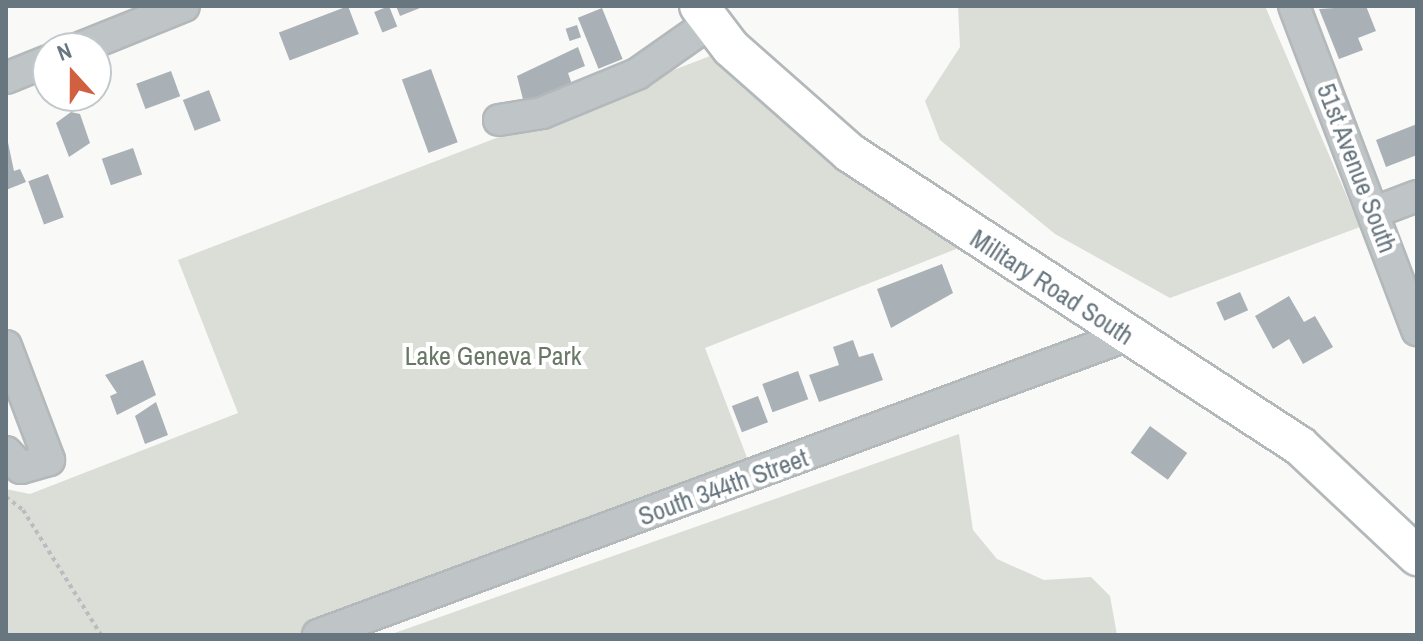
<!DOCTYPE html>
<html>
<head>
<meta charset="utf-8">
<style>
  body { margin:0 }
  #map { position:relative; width:1423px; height:641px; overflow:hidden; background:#f9f9f8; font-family:"Archivo Narrow",sans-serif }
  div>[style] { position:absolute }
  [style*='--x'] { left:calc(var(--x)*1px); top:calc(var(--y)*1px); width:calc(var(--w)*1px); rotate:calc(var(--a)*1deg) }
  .green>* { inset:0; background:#daded7 }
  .building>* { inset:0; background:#a9b0b6; transform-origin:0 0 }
  .path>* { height:4px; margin-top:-2px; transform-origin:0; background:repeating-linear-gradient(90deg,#babdc0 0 4px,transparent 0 8px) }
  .roads { filter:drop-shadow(2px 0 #b3b8bb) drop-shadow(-2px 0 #b3b8bb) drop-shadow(0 2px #b3b8bb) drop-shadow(0 -2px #b3b8bb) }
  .minor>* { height:30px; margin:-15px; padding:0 15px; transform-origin:15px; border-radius:15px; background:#bfc4c7 }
  .major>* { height:38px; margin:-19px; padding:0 19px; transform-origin:19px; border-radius:19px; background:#fff }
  span { translate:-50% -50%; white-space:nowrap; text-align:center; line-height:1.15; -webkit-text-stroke:8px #fff; paint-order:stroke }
  .street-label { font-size:26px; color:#67767f }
  .park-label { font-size:26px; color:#697866 }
  .frame { position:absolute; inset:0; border:8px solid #67767f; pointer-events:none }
  .north { position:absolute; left:32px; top:32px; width:80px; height:80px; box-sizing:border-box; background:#fff; border:2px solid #c2c8cc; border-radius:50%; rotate:339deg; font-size:22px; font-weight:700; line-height:32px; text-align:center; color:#67767f }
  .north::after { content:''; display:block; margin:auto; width:28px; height:36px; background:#d16041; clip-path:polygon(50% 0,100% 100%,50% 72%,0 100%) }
</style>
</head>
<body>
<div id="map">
  <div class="green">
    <i style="clip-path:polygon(958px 6px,1265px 6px,1360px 227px,1170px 298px,1055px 234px,940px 140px,925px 101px,960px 47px)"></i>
    <i style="clip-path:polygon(731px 48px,979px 240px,705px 348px,754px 476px,318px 635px,6px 635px,6px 489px,30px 494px,238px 413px,178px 260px)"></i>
    <i style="clip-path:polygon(959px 434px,973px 530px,997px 559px,1044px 580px,1091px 577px,1110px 596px,1117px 635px,389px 635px)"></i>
  </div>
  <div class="building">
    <i style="left:348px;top:6px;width:30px;height:74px;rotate:69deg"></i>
    <i style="left:389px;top:6px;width:22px;height:16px;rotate:68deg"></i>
    <i style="clip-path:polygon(396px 6px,425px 6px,400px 16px)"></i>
    <i style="clip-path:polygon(1366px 6px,1376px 31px,1358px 38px,1363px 50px,1339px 59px,1319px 9px)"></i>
    <i style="left:602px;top:8px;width:55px;height:26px;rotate:68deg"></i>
    <i style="left:577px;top:25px;width:13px;height:12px;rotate:72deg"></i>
    <i style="clip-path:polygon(578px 47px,585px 66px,568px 73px,575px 93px,526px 111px,517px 76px)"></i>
    <i style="left:431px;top:69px;width:78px;height:31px;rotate:70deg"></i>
    <i style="left:171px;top:71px;width:27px;height:37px;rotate:70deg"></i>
    <i style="left:209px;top:90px;width:33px;height:28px;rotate:69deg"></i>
    <i style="clip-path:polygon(71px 112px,80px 114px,90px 143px,69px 157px,56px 123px)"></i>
    <i style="clip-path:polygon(1417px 124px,1417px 155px,1386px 167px,1376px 140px)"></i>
    <i style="clip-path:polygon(6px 133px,14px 171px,20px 169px,26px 182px,6px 190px)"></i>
    <i style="left:133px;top:148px;width:28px;height:33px;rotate:71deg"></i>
    <i style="left:48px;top:174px;width:46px;height:21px;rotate:70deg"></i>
    <i style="clip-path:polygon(942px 264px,953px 293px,891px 328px,877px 289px)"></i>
    <i style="left:1240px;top:292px;width:20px;height:26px;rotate:66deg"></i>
    <i style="clip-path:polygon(1289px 296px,1304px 322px,1315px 316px,1333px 347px,1303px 364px,1289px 339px,1273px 349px,1255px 316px)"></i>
    <i style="clip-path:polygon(853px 340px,859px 357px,873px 353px,883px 380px,819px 402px,809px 375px,839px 365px,833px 347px)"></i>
    <i style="clip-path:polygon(143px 360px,156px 395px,117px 415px,110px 396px,117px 393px,105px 375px)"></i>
    <i style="left:798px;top:371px;width:30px;height:38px;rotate:70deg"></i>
    <i style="left:758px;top:396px;width:28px;height:28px;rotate:69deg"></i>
    <i style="clip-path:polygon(156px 402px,168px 435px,145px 444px,135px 416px)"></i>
    <i style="left:1150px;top:426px;width:46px;height:33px;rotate:36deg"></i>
  </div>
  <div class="path">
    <i style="--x:6;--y:497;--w:21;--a:37"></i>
    <i style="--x:23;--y:510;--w:147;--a:58"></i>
  </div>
  <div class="roads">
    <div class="minor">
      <i style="--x:1294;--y:6;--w:347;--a:69.2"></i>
      <i style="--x:80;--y:48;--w:112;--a:-22"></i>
      <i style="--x:6;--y:78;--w:45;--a:-22"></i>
      <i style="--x:499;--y:120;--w:44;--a:-9.2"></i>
      <i style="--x:542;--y:113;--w:103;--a:-22.3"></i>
      <i style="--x:637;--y:74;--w:90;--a:-35.1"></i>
      <i style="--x:1375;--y:212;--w:45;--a:-20.9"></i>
      <i style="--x:6;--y:346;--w:122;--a:69.3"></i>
      <i style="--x:49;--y:460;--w:29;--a:164"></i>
      <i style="--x:21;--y:468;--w:22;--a:-133"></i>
      <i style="--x:318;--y:635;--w:862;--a:-20.31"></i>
    </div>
    <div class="major">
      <i style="--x:699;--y:6;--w:53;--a:52.7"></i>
      <i style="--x:731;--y:48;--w:159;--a:41.4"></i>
      <i style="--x:850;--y:153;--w:537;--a:33.07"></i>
      <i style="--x:1300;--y:446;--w:161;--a:43.2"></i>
    </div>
  </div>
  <div class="street-label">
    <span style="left:1357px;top:168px;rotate:69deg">51st Avenue South</span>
    <span style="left:1052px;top:287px;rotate:33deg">Military Road South</span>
    <span style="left:723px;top:487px;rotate:-20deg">South 344th Street</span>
  </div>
  <div class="park-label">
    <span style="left:493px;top:356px">Lake Geneva Park</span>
  </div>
  <div class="frame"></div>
  <div class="north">N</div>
</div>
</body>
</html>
